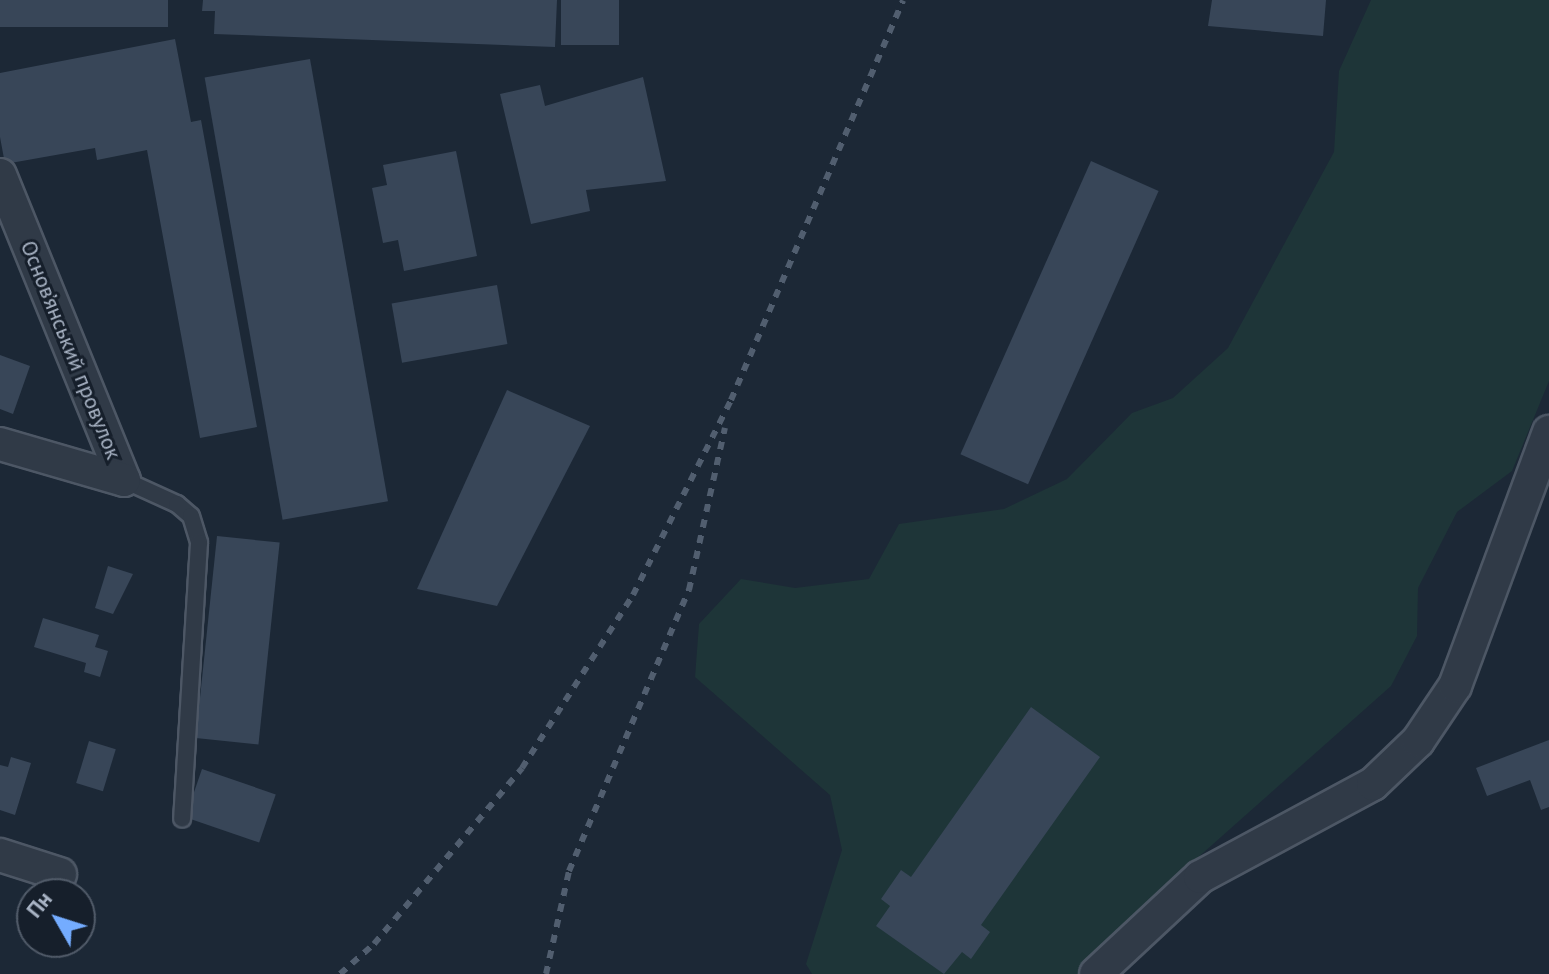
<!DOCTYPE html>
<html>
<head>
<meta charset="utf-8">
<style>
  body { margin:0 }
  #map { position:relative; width:1549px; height:974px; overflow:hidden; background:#1c2836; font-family:"PT Sans",sans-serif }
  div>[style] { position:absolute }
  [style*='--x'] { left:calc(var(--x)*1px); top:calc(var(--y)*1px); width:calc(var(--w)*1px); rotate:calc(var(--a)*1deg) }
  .green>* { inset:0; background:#1e3538 }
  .building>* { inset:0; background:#384658; transform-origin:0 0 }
  .roads { filter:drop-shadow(2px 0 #4d5765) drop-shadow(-2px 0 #4d5765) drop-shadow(0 2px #4d5765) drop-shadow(0 -2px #4d5765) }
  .service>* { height:16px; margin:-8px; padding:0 8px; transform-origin:8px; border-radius:8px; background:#303a47 }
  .minor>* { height:32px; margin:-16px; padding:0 16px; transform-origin:16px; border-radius:16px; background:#303a47 }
  .rail>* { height:6px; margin-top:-3px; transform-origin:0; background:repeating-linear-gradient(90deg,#515e6f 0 8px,transparent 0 16px) }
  span { translate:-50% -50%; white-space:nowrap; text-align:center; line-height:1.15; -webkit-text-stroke:6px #161f2b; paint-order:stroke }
  .street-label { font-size:22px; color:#a9b4c5 }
  .north { position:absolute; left:16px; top:878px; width:80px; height:80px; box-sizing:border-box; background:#161f2b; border:2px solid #515b69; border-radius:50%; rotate:309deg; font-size:22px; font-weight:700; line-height:32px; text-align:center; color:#a9b4c5 }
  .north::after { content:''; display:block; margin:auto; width:28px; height:36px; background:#74acff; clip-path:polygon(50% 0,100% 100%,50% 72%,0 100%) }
</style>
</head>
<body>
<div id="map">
  <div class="green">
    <i style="clip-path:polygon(1371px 0,1549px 0,1549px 381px,1512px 471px,1457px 512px,1418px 588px,1417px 636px,1391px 686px,1123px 924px,1079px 974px,812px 974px,806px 964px,842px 850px,830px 795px,695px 677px,699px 624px,741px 579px,795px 588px,869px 579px,899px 524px,1004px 509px,1067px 479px,1132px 413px,1173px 398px,1228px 348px,1334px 152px,1339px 71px)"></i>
  </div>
  <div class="building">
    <i style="left:0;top:0;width:168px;height:27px"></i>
    <i style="clip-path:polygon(203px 0,557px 0,555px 47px,214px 34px,215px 11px,202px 11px)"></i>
    <i style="left:561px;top:0;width:58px;height:45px"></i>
    <i style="clip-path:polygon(1212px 0,1326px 0,1323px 36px,1208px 26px)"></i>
    <i style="clip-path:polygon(175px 39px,191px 122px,201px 120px,257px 427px,200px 438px,147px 150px,97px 160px,95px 148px,5px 164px,0 137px,0 73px)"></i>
    <i style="left:310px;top:59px;width:449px;height:107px;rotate:80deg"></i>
    <i style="clip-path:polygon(643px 77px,666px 181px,586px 190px,590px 211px,531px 224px,500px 94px,540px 85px,545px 106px)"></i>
    <i style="clip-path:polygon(456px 151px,477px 256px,404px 271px,398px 240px,383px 243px,372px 188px,387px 185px,383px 165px)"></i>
    <i style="left:1091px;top:161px;width:74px;height:321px;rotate:24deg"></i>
    <i style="left:497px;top:285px;width:60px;height:107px;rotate:80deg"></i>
    <i style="clip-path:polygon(0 355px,30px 366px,13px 414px,0 409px)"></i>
    <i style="clip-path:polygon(507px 390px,590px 426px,497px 606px,417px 589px)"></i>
    <i style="left:217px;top:536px;width:63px;height:203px;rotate:6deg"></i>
    <i style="clip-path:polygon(108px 566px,133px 574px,113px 614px,95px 608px)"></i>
    <i style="clip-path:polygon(43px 618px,99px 635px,95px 647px,108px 651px,100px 677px,84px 672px,86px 663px,34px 647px)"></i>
    <i style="clip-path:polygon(1031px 707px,1100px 757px,981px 925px,990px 932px,971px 959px,962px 952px,944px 974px,876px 926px,890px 906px,881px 899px,901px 870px,911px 877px)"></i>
    <i style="clip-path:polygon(1549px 740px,1549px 807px,1541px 810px,1530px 780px,1487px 796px,1476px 768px)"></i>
    <i style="left:89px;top:741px;width:28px;height:44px;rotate:17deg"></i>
    <i style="clip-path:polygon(11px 757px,31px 763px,15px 815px,0 810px,0 765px,8px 767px)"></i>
    <i style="left:202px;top:769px;width:78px;height:51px;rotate:19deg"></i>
  </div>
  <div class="roads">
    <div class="service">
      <i style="--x:124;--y:480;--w:58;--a:24.4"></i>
      <i style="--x:177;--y:504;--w:18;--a:41"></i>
      <i style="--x:191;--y:516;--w:28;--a:73"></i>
      <i style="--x:199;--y:543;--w:276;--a:93.5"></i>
    </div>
    <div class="minor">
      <i style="--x:0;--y:175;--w:329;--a:67.9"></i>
      <i style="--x:0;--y:444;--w:129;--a:16.2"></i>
      <i style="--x:0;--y:855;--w:63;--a:17.6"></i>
      <i style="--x:1096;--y:974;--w:142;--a:-43"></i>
      <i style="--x:1200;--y:877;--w:196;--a:-28.3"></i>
      <i style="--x:1373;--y:784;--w:62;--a:-43.7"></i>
      <i style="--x:1418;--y:741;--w:66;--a:-56.1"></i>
      <i style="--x:1455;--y:686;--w:271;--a:-69.7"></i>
    </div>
  </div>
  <div class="rail">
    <i style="--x:340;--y:974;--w:45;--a:-41.4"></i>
    <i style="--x:374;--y:944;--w:230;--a:-49.9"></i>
    <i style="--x:522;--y:768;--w:206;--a:-57.3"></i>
    <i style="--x:633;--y:595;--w:218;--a:-63.3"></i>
    <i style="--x:731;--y:400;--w:435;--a:-66.7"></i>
    <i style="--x:546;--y:974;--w:106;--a:-77.4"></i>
    <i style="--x:569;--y:871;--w:306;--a:-66.9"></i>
    <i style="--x:689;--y:590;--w:166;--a:-77.5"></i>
  </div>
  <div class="street-label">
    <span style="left:71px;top:350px;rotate:68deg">Основ’янський провулок</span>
  </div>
  <div class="north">Пн</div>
</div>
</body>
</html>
